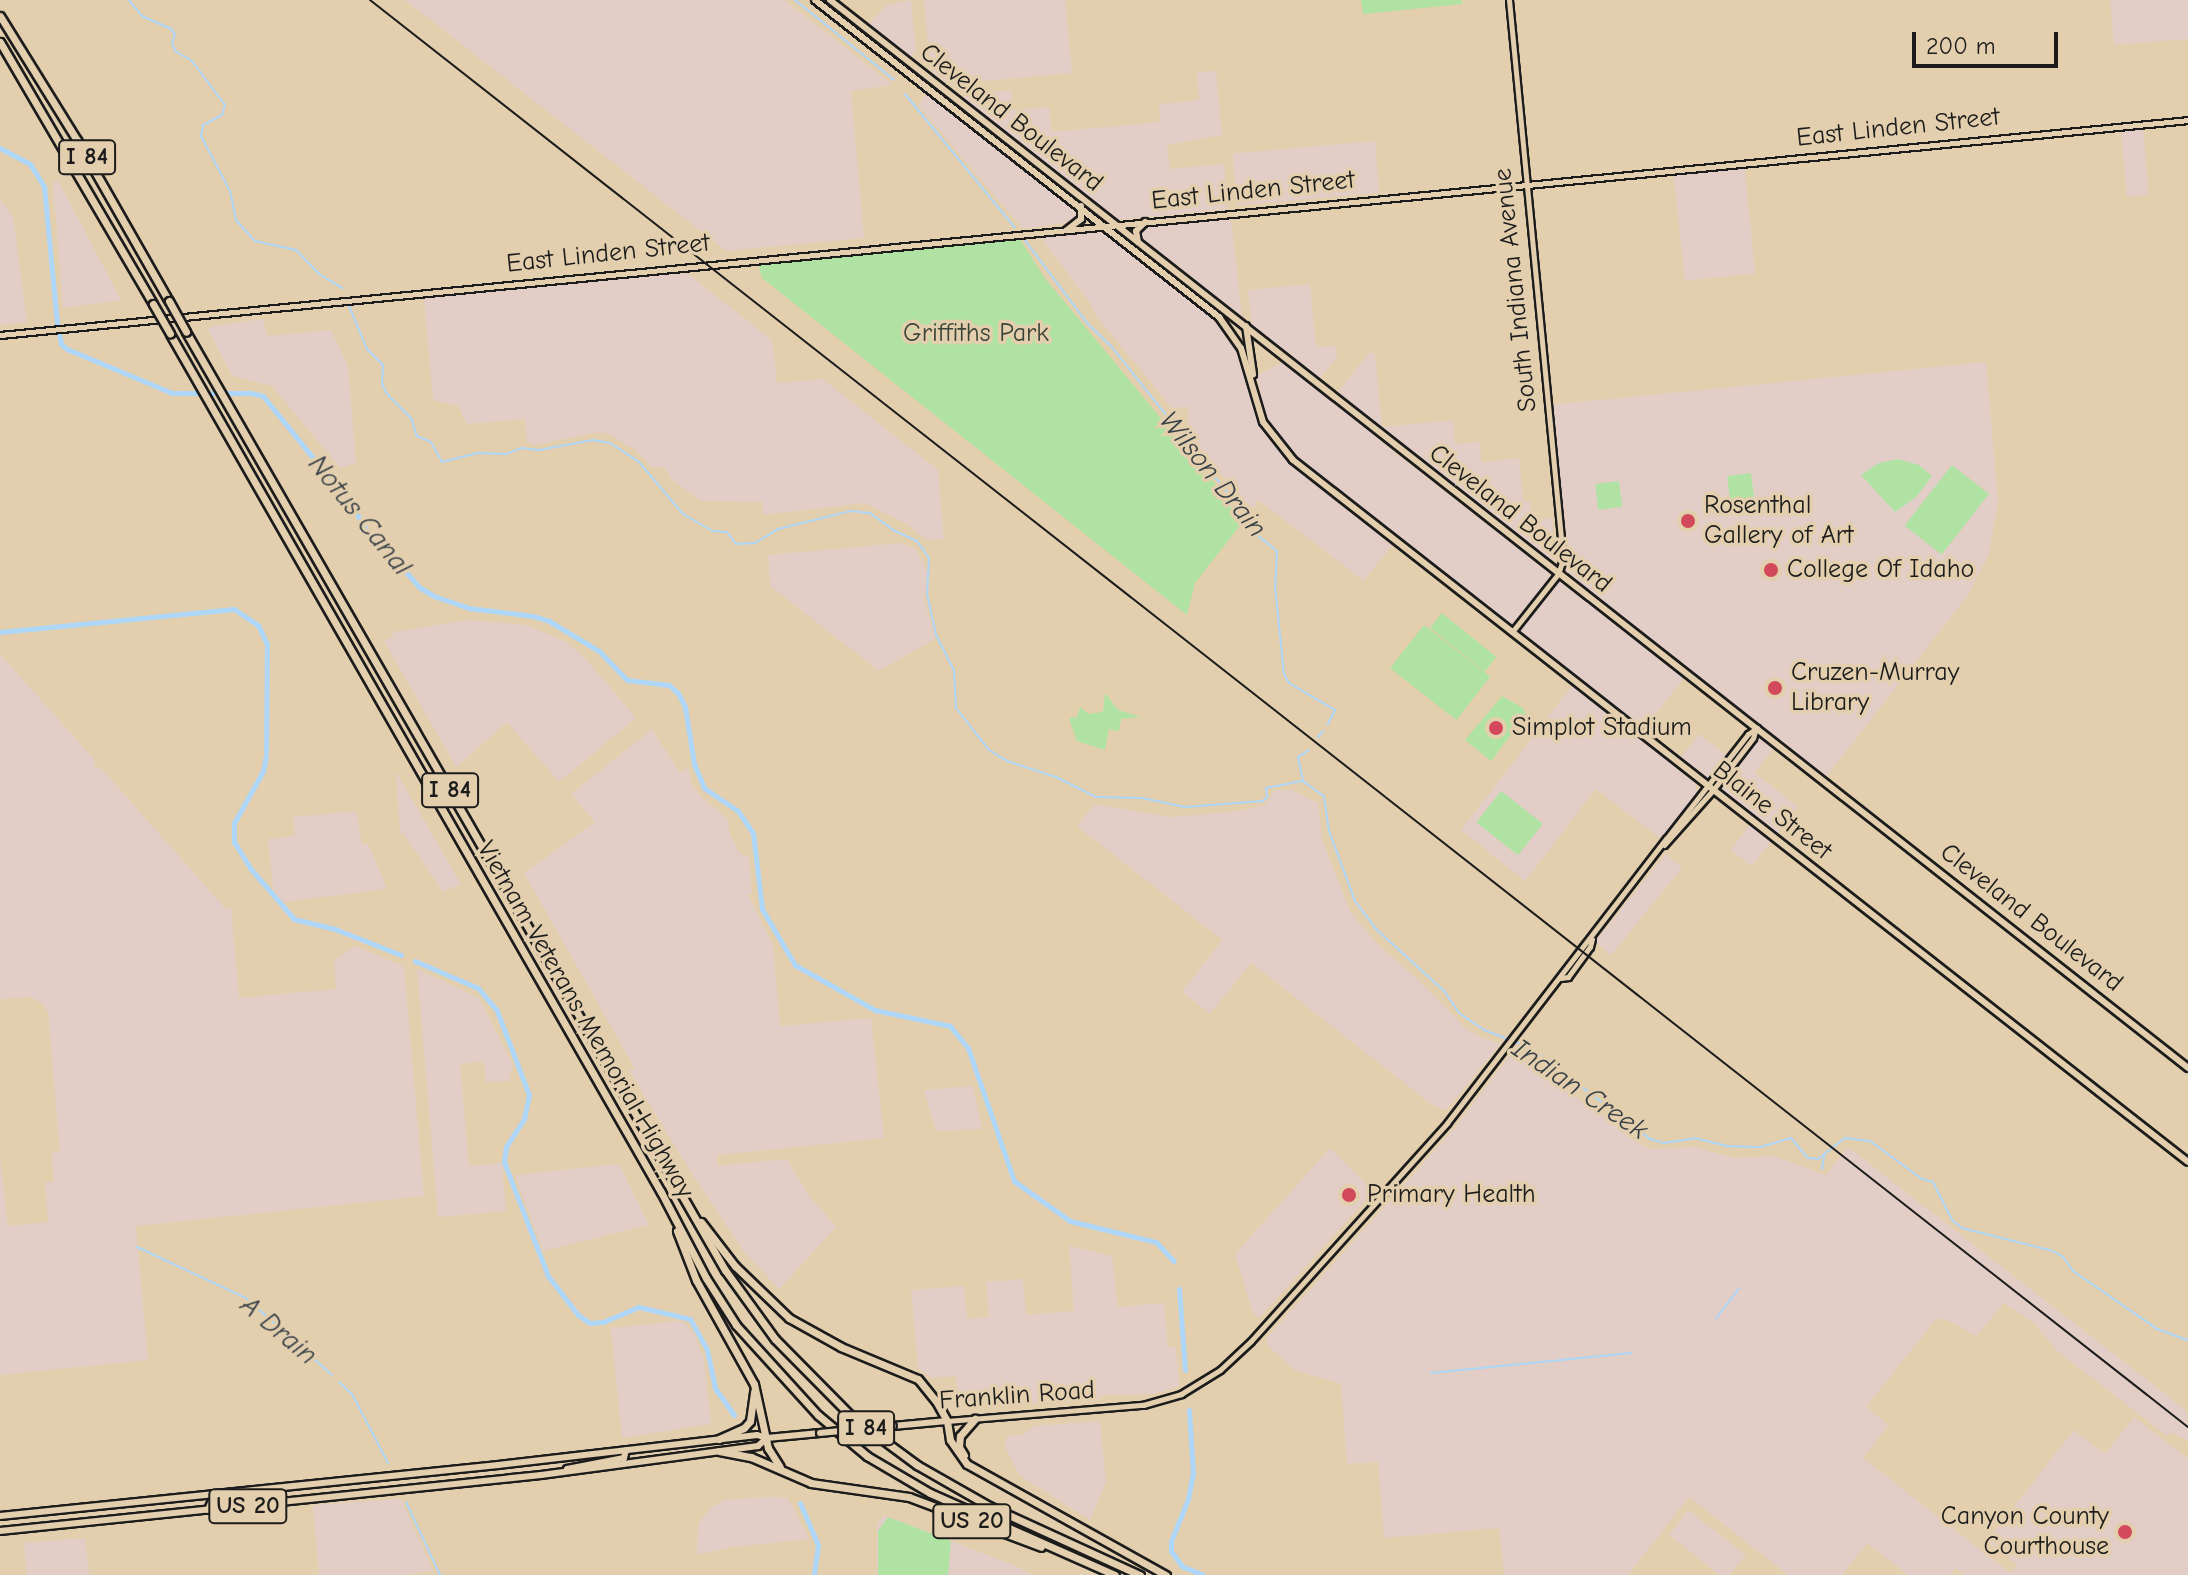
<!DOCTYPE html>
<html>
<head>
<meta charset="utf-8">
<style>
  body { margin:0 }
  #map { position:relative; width:2188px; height:1575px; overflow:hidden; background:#e3cfae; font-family:"Comic Neue",sans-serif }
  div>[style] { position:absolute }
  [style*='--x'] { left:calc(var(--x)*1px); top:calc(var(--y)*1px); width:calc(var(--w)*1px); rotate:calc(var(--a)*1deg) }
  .built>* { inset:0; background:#e2cec6; transform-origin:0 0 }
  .green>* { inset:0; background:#b0e2a3; transform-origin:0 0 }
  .stream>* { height:2px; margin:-1px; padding:0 1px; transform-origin:1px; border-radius:1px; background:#add6f8 }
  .canal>* { height:5px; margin:-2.5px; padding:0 2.5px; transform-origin:2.5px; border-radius:2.5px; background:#add6f8 }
  .roads { filter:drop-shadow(2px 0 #1c1c1c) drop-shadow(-2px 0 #1c1c1c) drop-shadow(0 2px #1c1c1c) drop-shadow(0 -2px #1c1c1c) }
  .secondary>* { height:5px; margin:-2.5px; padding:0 2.5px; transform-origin:2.5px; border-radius:2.5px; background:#e3cfae }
  .primary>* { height:6px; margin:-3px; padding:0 3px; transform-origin:3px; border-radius:3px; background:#e3cfae }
  .highway>* { height:7px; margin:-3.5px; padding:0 3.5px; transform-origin:3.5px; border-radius:3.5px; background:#e3cfae }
  .rail>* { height:2px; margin:-1px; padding:0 1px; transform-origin:1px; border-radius:1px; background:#1c1c1c }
  .bridges { filter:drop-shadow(2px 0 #1c1c1c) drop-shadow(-2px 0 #1c1c1c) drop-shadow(0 2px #1c1c1c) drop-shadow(0 -2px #1c1c1c) }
  .primary-bridge>* { height:6px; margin:-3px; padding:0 3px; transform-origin:3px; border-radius:3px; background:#e3cfae }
  .highway-bridge>* { height:7px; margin:-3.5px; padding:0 3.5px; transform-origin:3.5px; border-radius:3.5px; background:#e3cfae }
  .dots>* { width:22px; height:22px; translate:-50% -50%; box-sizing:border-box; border:4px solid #e3cfae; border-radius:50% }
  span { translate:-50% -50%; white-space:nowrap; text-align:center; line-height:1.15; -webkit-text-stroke:7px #e3cfae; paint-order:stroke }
  .shield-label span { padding:2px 6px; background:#e3cfae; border:2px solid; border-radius:6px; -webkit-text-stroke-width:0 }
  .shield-label { font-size:24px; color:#1c1c1c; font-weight:700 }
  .street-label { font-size:26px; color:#1c1c1c }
  .park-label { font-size:26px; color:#3a4437 }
  .poi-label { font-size:26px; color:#1c1c1c }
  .left { translate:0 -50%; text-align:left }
  .right { translate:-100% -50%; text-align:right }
  .water-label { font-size:28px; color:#394148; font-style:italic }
  .scale { position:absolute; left:1912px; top:32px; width:146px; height:36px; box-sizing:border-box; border:4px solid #1c1c1c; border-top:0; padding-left:10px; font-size:24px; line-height:28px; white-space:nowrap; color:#1c1c1c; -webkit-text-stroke:6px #e3cfae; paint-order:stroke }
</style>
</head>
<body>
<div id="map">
  <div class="built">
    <i style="clip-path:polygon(405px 0,784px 0,893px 85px,851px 91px,864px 238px,726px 251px)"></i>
    <i style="clip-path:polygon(911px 0,916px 52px,910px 57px,869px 25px,886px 5px)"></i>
    <i style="clip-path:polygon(924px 0,1065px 0,1072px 73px,949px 84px,930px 70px)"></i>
    <i style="clip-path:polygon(2110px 0,2188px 0,2188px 39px,2114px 45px)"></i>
    <i style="clip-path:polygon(1216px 71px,1222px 135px,1167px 145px,1170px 169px,1224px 164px,1228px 209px,1115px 220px,961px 100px,966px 95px,1011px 90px,1013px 110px,1049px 107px,1052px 132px,1160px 122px,1159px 104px,1199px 100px,1197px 72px)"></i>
    <i style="clip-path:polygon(927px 92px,1076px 209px,1077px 221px,1023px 229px,918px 105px)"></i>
    <i style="left:2143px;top:129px;width:66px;height:22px;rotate:85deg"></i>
    <i style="left:1375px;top:141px;width:52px;height:143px;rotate:85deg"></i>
    <i style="left:1744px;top:164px;width:110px;height:71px;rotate:84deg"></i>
    <i style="clip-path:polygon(58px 180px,121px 300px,63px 308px,53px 183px)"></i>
    <i style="clip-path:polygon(0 199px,13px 216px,27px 322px,0 325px)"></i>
    <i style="clip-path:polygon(1231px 218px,1242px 316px,1239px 318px,1140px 236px,1148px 226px)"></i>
    <i style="clip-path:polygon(1106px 231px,1224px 327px,1243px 358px,1253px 407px,1267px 437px,1306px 477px,1392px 545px,1364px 581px,1258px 500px,1253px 509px,1247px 503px,1195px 445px,1188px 434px,1188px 407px,1172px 408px,1096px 316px,1092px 306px,1041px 238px)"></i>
    <i style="clip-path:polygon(687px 273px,772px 340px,777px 383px,823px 379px,938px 470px,944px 539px,927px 540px,907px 524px,865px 503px,763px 515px,762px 502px,701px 501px,672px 480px,665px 467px,653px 468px,634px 449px,609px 434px,598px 432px,535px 445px,527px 442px,525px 419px,467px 424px,458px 406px,433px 400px,424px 298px)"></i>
    <i style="clip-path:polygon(1310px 284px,1316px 347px,1336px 346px,1337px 357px,1318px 381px,1252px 327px,1248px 290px)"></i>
    <i style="clip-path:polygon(263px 319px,267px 336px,331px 330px,348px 366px,356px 463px,340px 468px,272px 386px,232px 376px,208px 330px,212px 326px)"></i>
    <i style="clip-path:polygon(1369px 353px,1375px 353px,1382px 427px,1453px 420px,1455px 444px,1480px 442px,1481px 462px,1519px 458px,1523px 501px,1530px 501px,1532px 520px,1552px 518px,1555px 560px,1547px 560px,1335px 396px)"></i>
    <i style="clip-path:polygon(1285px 361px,1393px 451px,1684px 678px,1643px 730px,1294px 457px,1268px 424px,1257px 376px)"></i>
    <i style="clip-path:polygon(1986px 362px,1998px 501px,1989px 554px,1968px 595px,1823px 781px,1558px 574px,1562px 566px,1548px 405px)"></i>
    <i style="clip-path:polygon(901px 543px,916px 549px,928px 573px,924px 599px,935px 639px,879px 671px,770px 586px,768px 555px)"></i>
    <i style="clip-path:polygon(469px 620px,526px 625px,568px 643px,586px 659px,636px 718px,559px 782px,507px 722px,456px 767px,384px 641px,393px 636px,393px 632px)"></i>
    <i style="clip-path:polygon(0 654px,94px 759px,95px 768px,101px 768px,225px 908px,231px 907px,239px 998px,336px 989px,334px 961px,354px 946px,404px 966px,424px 1196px,136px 1226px,148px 1360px,0 1375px,0 1158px,8px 1226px,48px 1222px,45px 1183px,54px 1181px,51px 1153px,60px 1152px,48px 1012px,42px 1003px,30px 997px,0 999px)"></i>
    <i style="clip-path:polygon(1572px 686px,1695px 782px,1697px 793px,1662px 840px,1596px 789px,1525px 881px,1461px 830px)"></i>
    <i style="clip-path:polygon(652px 729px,680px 773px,688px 768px,692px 785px,701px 797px,728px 819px,729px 832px,739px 852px,749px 857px,752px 893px,748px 895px,773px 945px,780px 1026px,871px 1018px,884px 1138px,717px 1155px,718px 1166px,787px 1159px,808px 1194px,836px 1227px,779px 1289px,745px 1253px,689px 1169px,629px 1070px,635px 1069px,524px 873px,595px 822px,571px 794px)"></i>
    <i style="left:1699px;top:734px;width:36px;height:31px;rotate:37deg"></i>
    <i style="clip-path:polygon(1758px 736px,1774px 748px,1755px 773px,1798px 807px,1752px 866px,1730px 850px,1755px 818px,1717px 788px)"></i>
    <i style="clip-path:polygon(396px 772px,461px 884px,443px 892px,403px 833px,400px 834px)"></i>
    <i style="clip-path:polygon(1275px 790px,1292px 790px,1318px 803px,1322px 840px,1350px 911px,1376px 943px,1420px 981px,1463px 1026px,1478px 1036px,1500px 1044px,1448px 1108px,1442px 1110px,1430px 1103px,1251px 963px,1210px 1014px,1182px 992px,1222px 940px,1077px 826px,1095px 804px,1170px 817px,1239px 811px,1265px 805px)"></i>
    <i style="clip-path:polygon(356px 811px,362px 844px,368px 844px,387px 889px,282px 902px,273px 889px,268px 839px,295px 836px,293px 817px)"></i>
    <i style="left:1666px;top:854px;width:21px;height:113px;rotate:39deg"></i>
    <i style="clip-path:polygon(417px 969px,479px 998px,513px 1065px,509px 1081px,486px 1082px,484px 1061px,460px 1064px,469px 1166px,502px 1163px,506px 1211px,438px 1217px)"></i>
    <i style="clip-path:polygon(1514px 1050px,1639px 1144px,1652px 1149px,1694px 1147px,1735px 1158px,1774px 1156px,1826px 1175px,1848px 1147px,2187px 1411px,2188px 1441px,2170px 1432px,2167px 1436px,2056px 1350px,2034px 1323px,2004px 1303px,1977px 1336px,1945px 1319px,1936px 1319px,1866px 1407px,1889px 1425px,1863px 1458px,2010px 1573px,2017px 1565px,1987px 1541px,2074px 1430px,2105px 1454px,2134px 1417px,2188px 1459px,2188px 1575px,1965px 1575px,1956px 1568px,1950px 1575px,1908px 1575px,1867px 1543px,1842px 1575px,1788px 1575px,1689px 1497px,1628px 1575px,1504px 1575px,1499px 1528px,1384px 1538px,1378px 1462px,1347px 1464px,1341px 1384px,1294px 1370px,1267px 1345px,1266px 1339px,1454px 1129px)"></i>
    <i style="clip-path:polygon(973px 1086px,982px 1129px,936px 1131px,924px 1090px)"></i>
    <i style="clip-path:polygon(1330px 1148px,1374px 1191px,1259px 1318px,1253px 1313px,1235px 1254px)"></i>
    <i style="clip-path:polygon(619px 1164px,649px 1225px,543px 1251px,515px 1175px)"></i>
    <i style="clip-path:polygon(1069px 1246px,1112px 1256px,1118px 1307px,1164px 1303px,1168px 1347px,1176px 1347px,1179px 1386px,1154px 1394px,1101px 1395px,1096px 1401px,960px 1406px,956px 1376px,931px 1378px,918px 1368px,911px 1290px,964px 1286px,967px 1319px,989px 1317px,986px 1282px,1023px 1279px,1026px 1315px,1074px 1311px)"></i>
    <i style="clip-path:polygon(682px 1321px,693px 1332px,704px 1359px,711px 1424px,622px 1438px,611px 1328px)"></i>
    <i style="clip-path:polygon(1100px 1421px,1106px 1483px,1090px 1520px,1019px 1475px,1004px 1444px,1008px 1436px,1022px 1435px,1034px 1426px)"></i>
    <i style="clip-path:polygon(769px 1497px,788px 1498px,809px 1539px,732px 1547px,697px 1555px,698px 1524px,711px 1507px,725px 1500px)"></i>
    <i style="clip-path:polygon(401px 1499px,433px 1571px,403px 1575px,319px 1575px,313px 1505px)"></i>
    <i style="clip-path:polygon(1688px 1510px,1746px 1555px,1729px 1575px,1720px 1575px,1669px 1535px)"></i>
    <i style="clip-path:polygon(884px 1515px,1016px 1566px,1032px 1575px,877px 1575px,877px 1523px)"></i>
    <i style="clip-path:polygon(85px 1538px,89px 1575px,27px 1575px,24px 1543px)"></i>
  </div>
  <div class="green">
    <i style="clip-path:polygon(1361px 0,1462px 0,1462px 4px,1363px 14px)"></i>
    <i style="clip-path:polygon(1020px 239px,1044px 277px,1178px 439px,1196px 467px,1215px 483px,1242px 523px,1195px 583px,1187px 615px,762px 278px,758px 264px)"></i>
    <i style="clip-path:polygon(1898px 459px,1919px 465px,1932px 476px,1916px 497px,1895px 512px,1861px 475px,1879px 463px)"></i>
    <i style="left:1952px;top:465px;width:47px;height:77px;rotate:38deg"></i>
    <i style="left:1751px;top:473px;width:26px;height:24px;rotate:83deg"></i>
    <i style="left:1619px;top:481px;width:26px;height:24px;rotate:83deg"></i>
    <i style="left:1442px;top:613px;width:70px;height:19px;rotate:39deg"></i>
    <i style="left:1424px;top:625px;width:84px;height:55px;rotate:38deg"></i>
    <i style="clip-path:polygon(1105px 693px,1118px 710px,1141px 717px,1121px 719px,1119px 731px,1109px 729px,1105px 750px,1077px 741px,1069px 718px,1077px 717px,1080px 707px,1089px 714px,1103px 712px)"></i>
    <i style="clip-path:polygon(1502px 696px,1523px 708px,1526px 715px,1491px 761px,1465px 740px)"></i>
    <i style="left:1501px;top:791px;width:53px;height:40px;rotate:38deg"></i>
    <i style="clip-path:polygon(888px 1517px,951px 1541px,948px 1575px,878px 1575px,878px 1531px)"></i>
  </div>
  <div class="stream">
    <i style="--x:129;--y:0;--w:21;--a:51"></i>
    <i style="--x:142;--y:16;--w:32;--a:24"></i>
    <i style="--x:171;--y:29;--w:6;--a:51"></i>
    <i style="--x:175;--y:34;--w:9;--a:108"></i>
    <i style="--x:172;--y:43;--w:9;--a:69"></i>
    <i style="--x:175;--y:51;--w:20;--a:30"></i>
    <i style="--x:192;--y:61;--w:55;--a:53.1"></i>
    <i style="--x:225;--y:105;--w:10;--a:107"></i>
    <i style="--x:222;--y:115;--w:21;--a:152"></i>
    <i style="--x:203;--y:125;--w:11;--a:100"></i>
    <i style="--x:201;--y:136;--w:62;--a:62.2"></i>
    <i style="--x:230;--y:191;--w:30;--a:78"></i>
    <i style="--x:236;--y:220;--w:28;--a:48"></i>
    <i style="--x:255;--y:241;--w:42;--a:12.4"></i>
    <i style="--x:296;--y:250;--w:33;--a:46"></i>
    <i style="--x:319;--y:274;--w:27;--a:31"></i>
    <i style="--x:795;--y:0;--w:127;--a:38.9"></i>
    <i style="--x:905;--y:94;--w:173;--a:50.6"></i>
    <i style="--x:1024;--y:239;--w:105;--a:53.1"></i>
    <i style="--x:1087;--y:323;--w:33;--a:44"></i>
    <i style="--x:1111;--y:346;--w:120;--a:51.4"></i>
    <i style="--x:1186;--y:440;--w:24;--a:62"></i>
    <i style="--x:1197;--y:461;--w:33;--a:43"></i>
    <i style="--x:1221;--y:483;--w:62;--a:55.5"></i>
    <i style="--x:1256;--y:534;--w:27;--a:39"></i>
    <i style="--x:1277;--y:551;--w:35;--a:93"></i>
    <i style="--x:1275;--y:586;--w:88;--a:84.2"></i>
    <i style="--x:1284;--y:674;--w:10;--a:61"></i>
    <i style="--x:1289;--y:683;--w:53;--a:30.4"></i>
    <i style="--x:1335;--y:710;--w:16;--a:117"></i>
    <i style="--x:349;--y:306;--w:47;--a:67.3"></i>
    <i style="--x:367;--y:349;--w:23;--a:45"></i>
    <i style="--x:383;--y:365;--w:19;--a:93"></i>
    <i style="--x:382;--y:384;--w:11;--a:63"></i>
    <i style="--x:387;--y:394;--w:34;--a:45"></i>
    <i style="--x:411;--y:418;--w:19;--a:72"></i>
    <i style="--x:417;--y:436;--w:15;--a:23"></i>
    <i style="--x:431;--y:442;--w:23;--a:61"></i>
    <i style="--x:442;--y:462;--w:37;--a:-14"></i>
    <i style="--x:478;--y:453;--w:28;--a:2"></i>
    <i style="--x:506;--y:454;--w:17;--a:-21"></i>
    <i style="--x:522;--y:448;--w:17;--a:7"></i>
    <i style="--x:539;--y:450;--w:55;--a:-10.5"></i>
    <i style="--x:593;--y:440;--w:17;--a:10"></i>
    <i style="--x:610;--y:443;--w:35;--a:33"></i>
    <i style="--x:639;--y:462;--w:68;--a:49.8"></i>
    <i style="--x:683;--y:514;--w:34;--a:30"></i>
    <i style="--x:713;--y:531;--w:14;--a:4"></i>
    <i style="--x:727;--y:532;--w:15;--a:53"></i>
    <i style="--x:736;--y:544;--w:19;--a:-3"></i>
    <i style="--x:755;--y:543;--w:27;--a:-31"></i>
    <i style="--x:778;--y:529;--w:74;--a:-14"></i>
    <i style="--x:850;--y:511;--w:20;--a:6"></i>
    <i style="--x:870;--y:513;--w:29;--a:36"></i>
    <i style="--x:893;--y:530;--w:26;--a:25"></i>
    <i style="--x:917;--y:541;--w:21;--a:55"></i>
    <i style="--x:929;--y:558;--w:36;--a:93"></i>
    <i style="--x:927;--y:594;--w:42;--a:77.6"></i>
    <i style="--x:936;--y:635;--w:39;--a:63"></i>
    <i style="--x:954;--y:670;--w:38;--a:87"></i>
    <i style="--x:956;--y:708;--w:53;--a:51.8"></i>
    <i style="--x:989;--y:750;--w:21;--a:31"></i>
    <i style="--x:1007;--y:761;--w:52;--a:18.1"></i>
    <i style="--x:1056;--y:777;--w:45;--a:26.6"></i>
    <i style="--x:1096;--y:797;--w:46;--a:1.2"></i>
    <i style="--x:1142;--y:798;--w:44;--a:11.8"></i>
    <i style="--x:1185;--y:807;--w:78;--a:-4.4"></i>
    <i style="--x:1263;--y:801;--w:6;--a:-45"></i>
    <i style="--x:1267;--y:797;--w:9;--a:-96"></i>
    <i style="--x:1266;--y:788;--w:38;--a:-11"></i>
    <i style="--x:1303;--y:781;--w:26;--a:36"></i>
    <i style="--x:1324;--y:796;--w:35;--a:82"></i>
    <i style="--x:1329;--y:831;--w:75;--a:69.6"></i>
    <i style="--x:1355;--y:901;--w:34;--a:53"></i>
    <i style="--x:1375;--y:928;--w:95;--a:42.4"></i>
    <i style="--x:1445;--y:992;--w:25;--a:56"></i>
    <i style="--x:1459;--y:1013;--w:30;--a:34"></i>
    <i style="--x:1484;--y:1030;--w:50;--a:21"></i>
    <i style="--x:1531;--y:1048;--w:150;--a:37.4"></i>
    <i style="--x:1650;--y:1139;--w:15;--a:16"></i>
    <i style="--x:1664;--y:1143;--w:31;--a:-9"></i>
    <i style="--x:1695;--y:1138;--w:33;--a:14"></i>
    <i style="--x:1727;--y:1146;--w:34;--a:2"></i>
    <i style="--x:1761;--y:1147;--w:31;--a:-17"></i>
    <i style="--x:1791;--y:1138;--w:26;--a:50"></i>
    <i style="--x:1808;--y:1158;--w:10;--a:6"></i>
    <i style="--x:1818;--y:1159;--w:34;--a:-38"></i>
    <i style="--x:1845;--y:1138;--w:25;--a:7"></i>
    <i style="--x:1870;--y:1141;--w:64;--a:36.2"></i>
    <i style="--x:1922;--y:1179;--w:11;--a:15"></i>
    <i style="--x:1933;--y:1182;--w:42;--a:63.4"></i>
    <i style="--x:1952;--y:1220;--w:13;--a:39"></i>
    <i style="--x:1962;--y:1228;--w:94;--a:14.2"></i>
    <i style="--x:2053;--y:1251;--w:12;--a:31"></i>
    <i style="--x:2063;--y:1257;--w:17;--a:54"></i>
    <i style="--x:2073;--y:1271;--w:102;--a:34.6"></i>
    <i style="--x:2157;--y:1329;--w:33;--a:20"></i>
    <i style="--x:1318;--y:737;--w:8;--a:-50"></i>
    <i style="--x:1303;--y:781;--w:25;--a:-102"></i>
    <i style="--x:1298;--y:757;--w:13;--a:-32"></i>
    <i style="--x:1822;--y:1169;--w:13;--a:-81"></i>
    <i style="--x:137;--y:1247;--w:120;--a:25.1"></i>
    <i style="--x:246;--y:1298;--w:115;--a:41.8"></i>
    <i style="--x:1716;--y:1318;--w:37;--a:-52"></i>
    <i style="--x:1431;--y:1373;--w:201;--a:-5.7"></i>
    <i style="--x:339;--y:1382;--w:18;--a:43"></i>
    <i style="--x:352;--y:1394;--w:78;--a:62.4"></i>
    <i style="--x:406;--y:1502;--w:81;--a:65"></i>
  </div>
  <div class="canal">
    <i style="--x:0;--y:148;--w:34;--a:28"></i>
    <i style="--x:30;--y:164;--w:26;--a:58"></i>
    <i style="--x:44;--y:186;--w:138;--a:84.6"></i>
    <i style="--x:57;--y:323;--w:21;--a:79"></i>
    <i style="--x:61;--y:344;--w:8;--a:40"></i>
    <i style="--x:67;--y:349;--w:114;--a:22.7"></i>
    <i style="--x:172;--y:393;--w:79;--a:0"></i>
    <i style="--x:251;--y:393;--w:12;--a:14"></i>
    <i style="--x:263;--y:396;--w:143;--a:51"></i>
    <i style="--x:353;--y:507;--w:26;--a:61"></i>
    <i style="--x:366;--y:530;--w:14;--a:36"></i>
    <i style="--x:377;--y:538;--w:65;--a:49.4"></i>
    <i style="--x:419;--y:587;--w:17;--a:31"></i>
    <i style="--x:434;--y:596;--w:36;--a:19"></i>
    <i style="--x:468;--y:608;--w:65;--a:7"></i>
    <i style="--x:533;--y:616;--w:17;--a:17"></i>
    <i style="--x:549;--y:621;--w:58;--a:31"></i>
    <i style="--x:599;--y:651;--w:40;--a:46"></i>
    <i style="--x:627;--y:680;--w:42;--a:6.8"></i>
    <i style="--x:669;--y:685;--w:12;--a:42"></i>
    <i style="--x:678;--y:693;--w:16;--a:63"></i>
    <i style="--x:685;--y:707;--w:58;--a:81"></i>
    <i style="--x:694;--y:764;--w:26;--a:67"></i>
    <i style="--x:704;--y:788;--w:41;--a:34.1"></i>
    <i style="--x:738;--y:811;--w:27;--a:56"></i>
    <i style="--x:753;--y:833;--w:77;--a:83.2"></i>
    <i style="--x:762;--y:909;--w:65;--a:59.5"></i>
    <i style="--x:795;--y:965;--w:92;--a:29.4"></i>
    <i style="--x:875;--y:1010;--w:77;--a:12"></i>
    <i style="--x:950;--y:1026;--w:28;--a:51"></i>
    <i style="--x:968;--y:1048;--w:141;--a:70.9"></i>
    <i style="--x:1014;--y:1181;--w:69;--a:35.5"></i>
    <i style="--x:1070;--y:1221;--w:89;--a:13.7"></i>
    <i style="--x:1156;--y:1242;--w:26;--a:47"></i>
    <i style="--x:0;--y:632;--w:235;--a:-5.6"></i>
    <i style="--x:234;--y:609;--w:29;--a:34"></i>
    <i style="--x:258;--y:625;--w:21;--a:65"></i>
    <i style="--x:267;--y:644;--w:108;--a:90.5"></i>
    <i style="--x:266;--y:756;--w:15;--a:101"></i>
    <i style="--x:263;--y:771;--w:60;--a:119.1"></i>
    <i style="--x:234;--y:823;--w:19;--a:90"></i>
    <i style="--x:234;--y:842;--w:31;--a:58"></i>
    <i style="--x:250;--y:868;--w:67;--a:49.2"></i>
    <i style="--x:294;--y:919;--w:42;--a:13.7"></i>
    <i style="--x:335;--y:929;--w:71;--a:21.5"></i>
    <i style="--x:415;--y:961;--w:69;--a:23.2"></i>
    <i style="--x:478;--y:988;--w:30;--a:50"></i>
    <i style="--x:497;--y:1011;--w:90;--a:69.1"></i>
    <i style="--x:529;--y:1095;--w:25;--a:102"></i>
    <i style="--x:524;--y:1119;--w:33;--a:123"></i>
    <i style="--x:506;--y:1147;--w:15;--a:98"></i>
    <i style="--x:504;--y:1162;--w:122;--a:68.9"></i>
    <i style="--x:548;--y:1276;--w:49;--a:52.4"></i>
    <i style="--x:578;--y:1315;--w:14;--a:34"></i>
    <i style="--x:590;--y:1323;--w:13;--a:-4"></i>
    <i style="--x:603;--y:1322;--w:39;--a:-23"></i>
    <i style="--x:639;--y:1307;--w:52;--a:13.2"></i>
    <i style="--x:690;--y:1319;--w:35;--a:61"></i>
    <i style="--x:707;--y:1350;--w:39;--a:78"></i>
    <i style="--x:715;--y:1388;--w:33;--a:55"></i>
    <i style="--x:1179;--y:1289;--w:81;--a:85.8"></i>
    <i style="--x:1189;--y:1410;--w:63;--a:86.4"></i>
    <i style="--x:1193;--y:1473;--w:26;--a:101"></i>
    <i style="--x:1188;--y:1499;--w:45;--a:112"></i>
    <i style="--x:1171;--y:1541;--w:10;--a:90"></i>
    <i style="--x:1171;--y:1551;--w:19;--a:54"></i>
    <i style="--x:1182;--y:1566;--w:23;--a:23"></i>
    <i style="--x:800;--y:1503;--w:46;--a:66.8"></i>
    <i style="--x:818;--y:1545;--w:30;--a:98"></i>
  </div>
  <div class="roads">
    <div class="secondary">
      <i style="--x:1509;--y:0;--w:562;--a:84.48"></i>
      <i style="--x:1563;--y:559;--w:16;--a:108"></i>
      <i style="--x:1558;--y:574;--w:74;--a:128.4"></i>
      <i style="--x:0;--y:335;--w:2199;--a:-5.61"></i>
      <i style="--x:1664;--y:845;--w:74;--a:-48.3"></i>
      <i style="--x:1713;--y:790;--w:66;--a:-52.4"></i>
      <i style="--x:1753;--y:738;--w:10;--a:-73"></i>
      <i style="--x:1561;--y:978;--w:7;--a:-8"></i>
      <i style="--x:1568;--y:977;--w:37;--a:-54"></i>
      <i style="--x:1590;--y:947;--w:8;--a:-76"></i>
      <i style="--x:947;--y:1421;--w:197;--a:-4.7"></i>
      <i style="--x:1143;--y:1405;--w:40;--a:-16"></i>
      <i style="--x:1181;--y:1394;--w:46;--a:-31.6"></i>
      <i style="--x:1220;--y:1370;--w:42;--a:-43.1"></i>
      <i style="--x:1251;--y:1341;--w:293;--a:-48"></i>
      <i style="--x:1447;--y:1123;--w:359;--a:-52.4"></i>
      <i style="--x:1666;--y:839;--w:133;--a:-52"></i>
      <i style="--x:1748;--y:734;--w:11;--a:-34"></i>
    </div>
    <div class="primary">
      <i style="--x:815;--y:0;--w:514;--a:38.12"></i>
      <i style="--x:1219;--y:317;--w:38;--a:55"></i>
      <i style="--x:1241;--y:348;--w:77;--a:73.4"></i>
      <i style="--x:1263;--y:422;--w:48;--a:51.7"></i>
      <i style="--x:1293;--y:460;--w:1137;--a:38.11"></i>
      <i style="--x:830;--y:0;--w:1728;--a:38.18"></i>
      <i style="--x:1067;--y:230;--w:18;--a:-38"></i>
      <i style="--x:1081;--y:219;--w:13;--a:-90"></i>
      <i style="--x:1138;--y:242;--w:11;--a:-100"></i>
      <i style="--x:1136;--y:231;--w:13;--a:-45"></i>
      <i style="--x:1246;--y:326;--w:49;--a:81.7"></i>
      <i style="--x:893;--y:1426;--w:54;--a:-5.3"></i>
      <i style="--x:567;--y:1469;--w:58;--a:-10.9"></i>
      <i style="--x:624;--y:1458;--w:8;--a:-76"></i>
      <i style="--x:208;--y:1510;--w:11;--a:-68"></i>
      <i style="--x:212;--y:1500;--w:56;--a:-7.1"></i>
      <i style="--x:0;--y:1516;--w:501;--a:-5.85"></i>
      <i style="--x:498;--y:1465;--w:261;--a:-6.6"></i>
      <i style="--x:757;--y:1435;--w:10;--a:17"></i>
      <i style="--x:767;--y:1438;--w:53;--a:-5.4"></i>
      <i style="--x:0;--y:1531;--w:544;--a:-5.91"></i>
      <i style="--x:541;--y:1475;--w:219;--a:-7.6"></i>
      <i style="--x:758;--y:1446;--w:12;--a:-42"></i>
    </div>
    <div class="highway">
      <i style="--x:0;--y:16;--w:146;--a:58.2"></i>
      <i style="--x:77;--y:140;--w:185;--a:60.3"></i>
      <i style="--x:0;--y:42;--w:303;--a:59.7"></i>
      <i style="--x:186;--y:332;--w:1082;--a:60.12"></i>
      <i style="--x:725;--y:1270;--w:85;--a:54.1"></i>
      <i style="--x:775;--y:1339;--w:110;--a:45.4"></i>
      <i style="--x:852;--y:1417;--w:81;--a:36.4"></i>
      <i style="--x:917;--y:1465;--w:83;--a:29.7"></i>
      <i style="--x:989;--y:1506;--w:166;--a:24.6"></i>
      <i style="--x:170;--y:334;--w:989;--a:60.22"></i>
      <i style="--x:661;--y:1192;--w:97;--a:62.4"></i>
      <i style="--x:706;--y:1278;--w:56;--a:57.4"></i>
      <i style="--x:736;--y:1325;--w:122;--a:47.7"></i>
      <i style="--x:818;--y:1415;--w:64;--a:39.9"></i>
      <i style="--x:867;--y:1456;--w:73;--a:30.4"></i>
      <i style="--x:930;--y:1493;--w:202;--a:23.9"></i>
      <i style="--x:701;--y:1222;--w:56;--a:52.3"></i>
      <i style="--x:735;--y:1266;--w:75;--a:43.9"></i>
      <i style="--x:789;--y:1318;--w:60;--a:29.1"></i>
      <i style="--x:841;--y:1347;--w:83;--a:22.6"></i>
      <i style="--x:918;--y:1379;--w:28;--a:51"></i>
      <i style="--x:936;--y:1401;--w:23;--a:61"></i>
      <i style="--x:947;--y:1421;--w:19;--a:81"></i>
      <i style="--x:950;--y:1440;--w:29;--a:55"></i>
      <i style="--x:967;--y:1464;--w:228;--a:29.2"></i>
      <i style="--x:677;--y:1231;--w:53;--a:68.8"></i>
      <i style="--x:696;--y:1280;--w:119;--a:60.9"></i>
      <i style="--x:754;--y:1384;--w:66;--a:77.7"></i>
      <i style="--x:768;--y:1448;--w:22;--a:58"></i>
      <i style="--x:719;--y:1439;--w:27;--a:-24"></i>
      <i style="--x:744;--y:1428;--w:9;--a:-49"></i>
      <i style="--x:750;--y:1421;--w:30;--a:-82"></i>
      <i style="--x:719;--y:1451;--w:33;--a:11"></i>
      <i style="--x:751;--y:1457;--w:65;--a:23.4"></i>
      <i style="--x:811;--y:1483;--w:99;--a:8.1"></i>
      <i style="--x:909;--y:1497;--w:141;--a:20.7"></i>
      <i style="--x:964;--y:1455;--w:9;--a:-122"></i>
      <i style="--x:959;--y:1447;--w:11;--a:-85"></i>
      <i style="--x:960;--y:1436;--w:23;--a:-49"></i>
    </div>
  </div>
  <div class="rail">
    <i style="--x:370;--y:0;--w:2311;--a:38.13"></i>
  </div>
  <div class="bridges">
    <div class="primary-bridge">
      <i style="--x:820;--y:1433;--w:73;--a:-5.5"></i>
    </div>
    <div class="highway-bridge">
      <i style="--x:169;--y:301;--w:35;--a:61"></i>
      <i style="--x:153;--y:304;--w:34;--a:60"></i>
    </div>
  </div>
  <div class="dots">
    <i style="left:1688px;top:521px;background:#d1495b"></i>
    <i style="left:1771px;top:570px;background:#d1495b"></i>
    <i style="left:1775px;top:688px;background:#d1495b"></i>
    <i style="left:1496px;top:728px;background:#d1495b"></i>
    <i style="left:1349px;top:1195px;background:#d1495b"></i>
    <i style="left:2125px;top:1532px;background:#d1495b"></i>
  </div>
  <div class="shield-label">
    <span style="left:87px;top:157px">I 84</span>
    <span style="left:450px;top:790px">I 84</span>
    <span style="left:866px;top:1428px">I 84</span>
    <span style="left:248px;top:1506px">US 20</span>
    <span style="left:972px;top:1521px">US 20</span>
  </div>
  <div class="street-label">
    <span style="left:1011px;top:118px;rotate:38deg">Cleveland Boulevard</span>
    <span style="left:1898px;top:128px;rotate:-6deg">East Linden Street</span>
    <span style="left:1253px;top:191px;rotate:-6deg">East Linden Street</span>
    <span style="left:608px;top:254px;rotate:-6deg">East Linden Street</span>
    <span style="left:1516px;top:290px;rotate:-96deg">South Indiana Avenue</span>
    <span style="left:1520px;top:519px;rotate:38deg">Cleveland Boulevard</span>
    <span style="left:1772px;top:811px;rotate:38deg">Blaine Street</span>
    <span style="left:2031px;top:918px;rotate:38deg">Cleveland Boulevard</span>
    <span style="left:585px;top:1020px;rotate:60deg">Vietnam Veterans Memorial Highway</span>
    <span style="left:1017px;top:1396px;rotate:-4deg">Franklin Road</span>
  </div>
  <div class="park-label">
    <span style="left:976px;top:334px">Griffiths Park</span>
  </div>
  <div class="poi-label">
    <span class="left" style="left:1704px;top:521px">Rosenthal<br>Gallery of Art</span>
    <span class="left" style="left:1787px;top:570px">College Of Idaho</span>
    <span class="left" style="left:1791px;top:688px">Cruzen-Murray<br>Library</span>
    <span class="left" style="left:1512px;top:728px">Simplot Stadium</span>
    <span class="left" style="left:1367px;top:1195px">Primary Health</span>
    <span class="right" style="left:2109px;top:1532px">Canyon County<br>Courthouse</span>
  </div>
  <div class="water-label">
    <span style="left:1213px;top:474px;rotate:51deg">Wilson Drain</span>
    <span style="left:360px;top:515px;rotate:51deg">Notus Canal</span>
    <span style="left:1580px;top:1089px;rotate:34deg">Indian Creek</span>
    <span style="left:279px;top:1330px;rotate:40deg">A Drain</span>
  </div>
  <div class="scale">200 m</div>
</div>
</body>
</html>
